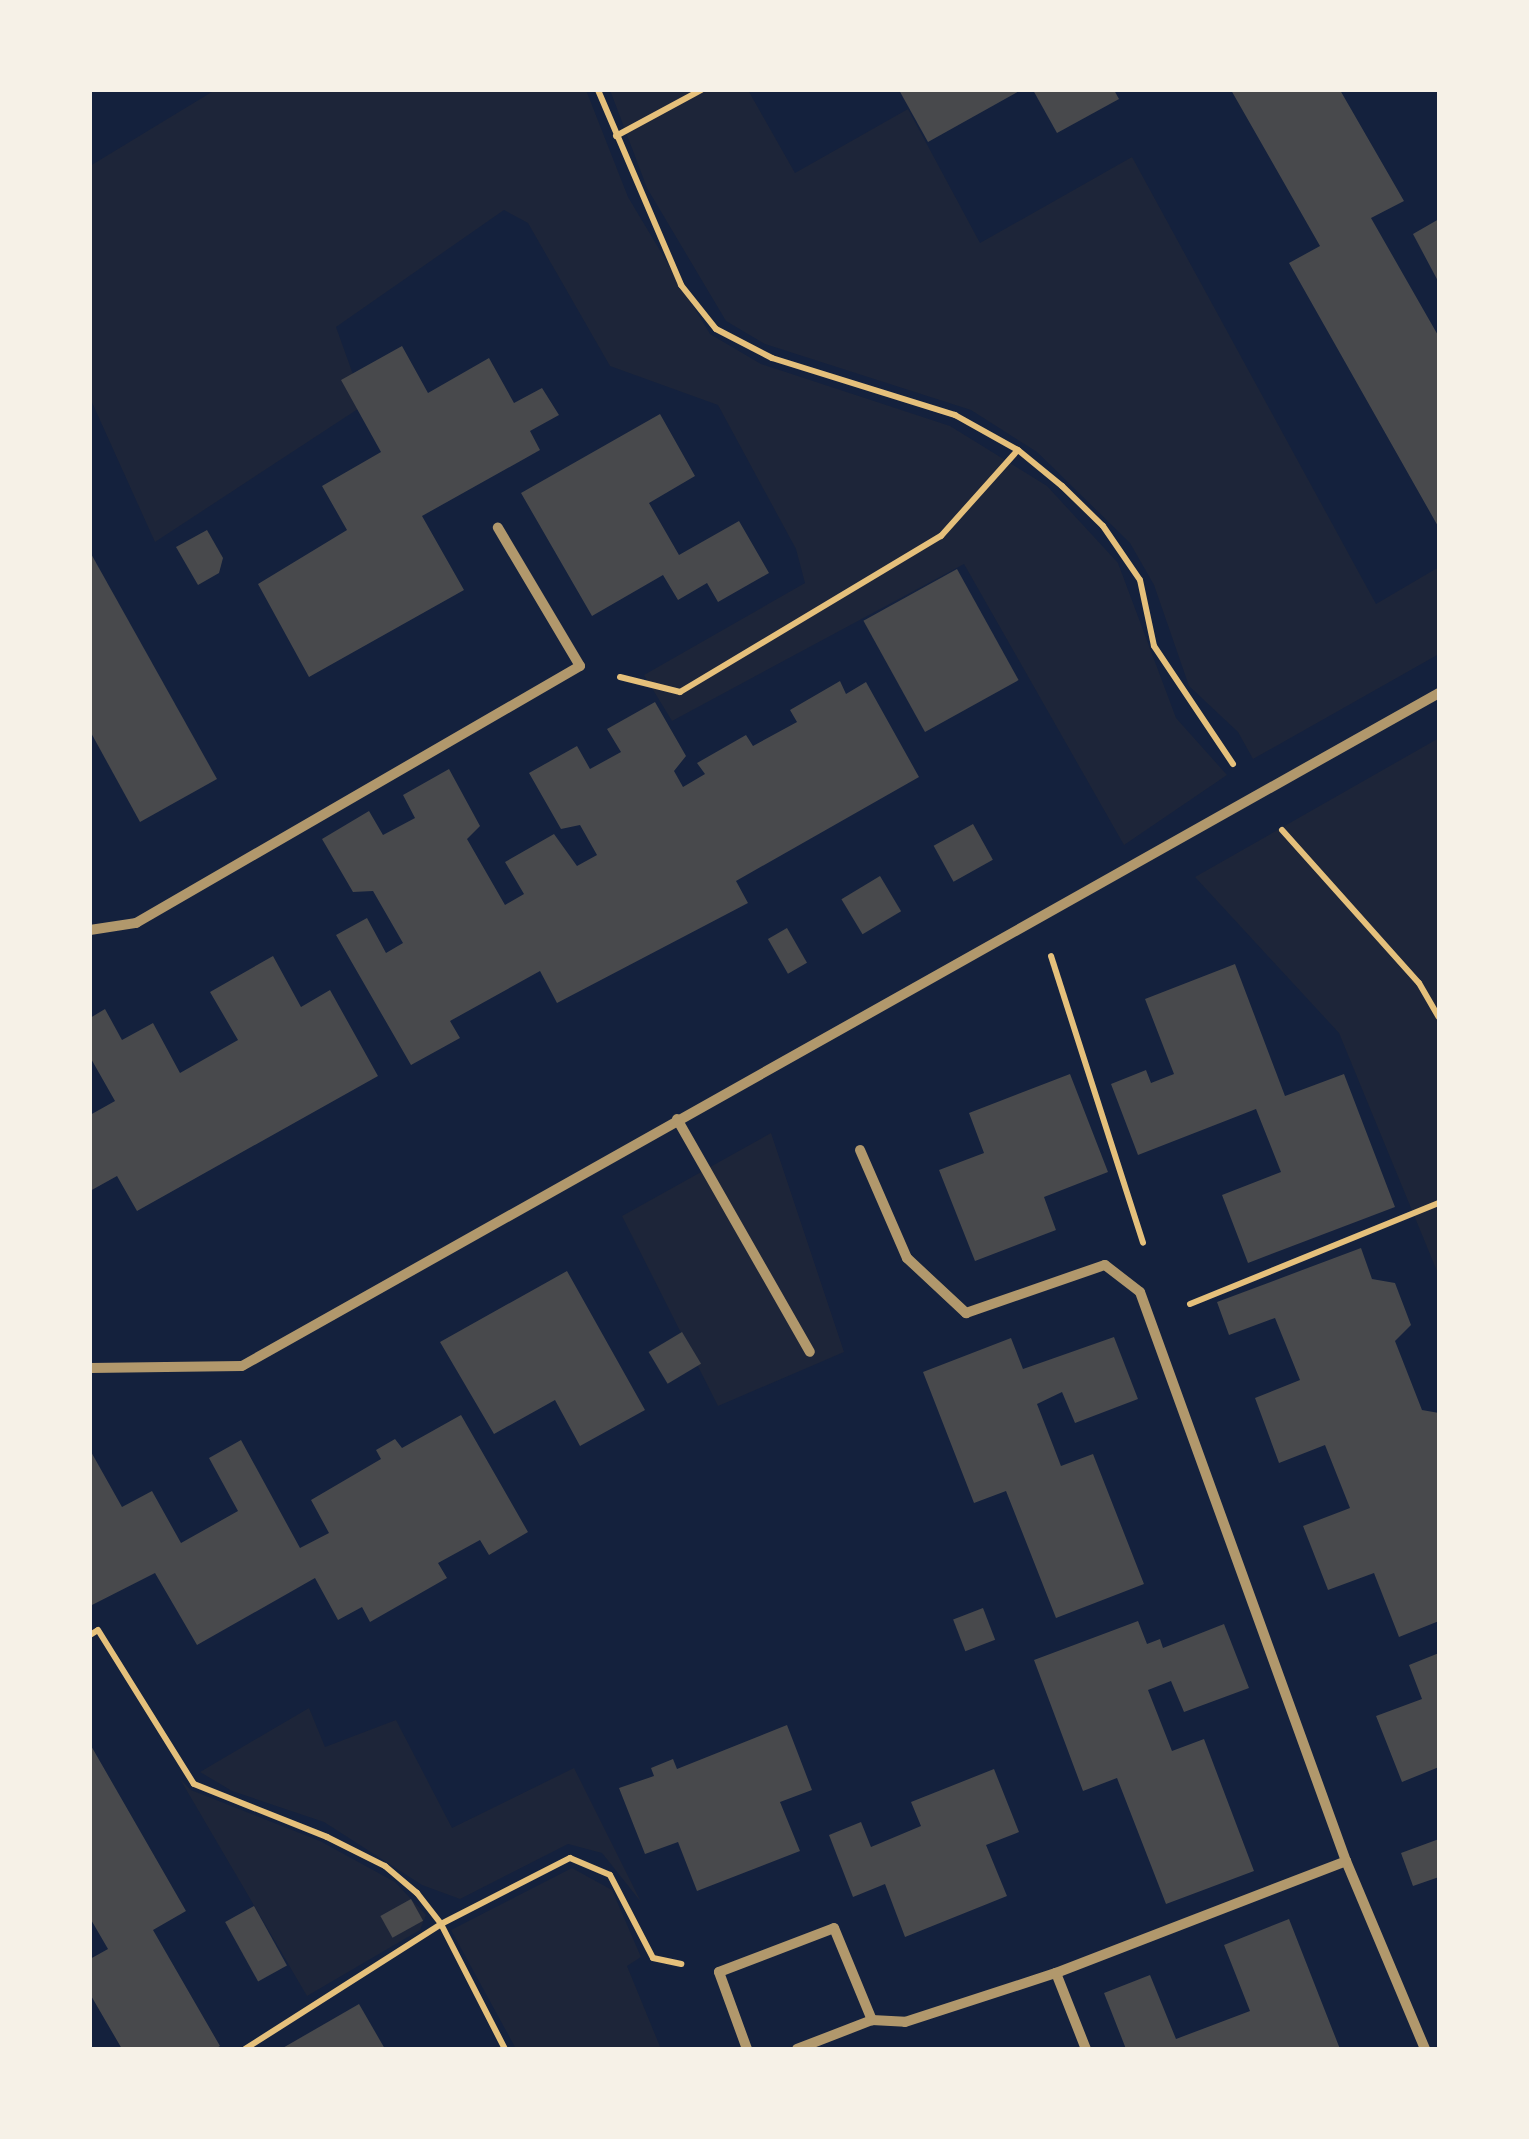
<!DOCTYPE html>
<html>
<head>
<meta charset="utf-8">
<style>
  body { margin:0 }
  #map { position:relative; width:1529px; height:2139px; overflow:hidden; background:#14213d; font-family:"Space Grotesk",sans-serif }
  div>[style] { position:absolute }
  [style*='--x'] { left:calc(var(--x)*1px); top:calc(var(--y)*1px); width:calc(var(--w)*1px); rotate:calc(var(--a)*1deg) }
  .green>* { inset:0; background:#1d2539 }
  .building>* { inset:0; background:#48494c; transform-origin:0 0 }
  .path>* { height:6px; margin:-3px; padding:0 3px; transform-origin:3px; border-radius:3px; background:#e5c07b }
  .minor>* { height:10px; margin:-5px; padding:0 5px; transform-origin:5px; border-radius:5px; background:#b1986c }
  span { translate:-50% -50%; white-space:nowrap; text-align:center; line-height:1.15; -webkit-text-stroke:10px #f6f1e7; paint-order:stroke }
  .frame { position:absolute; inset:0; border:92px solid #f6f1e7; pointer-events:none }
</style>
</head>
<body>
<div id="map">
  <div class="green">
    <i style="clip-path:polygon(215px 90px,586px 90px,628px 197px,710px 334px,761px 364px,950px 426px,1047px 486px,1118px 563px,1176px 718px,1227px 775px,1124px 845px,964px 564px,672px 721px,644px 675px,805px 583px,796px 549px,718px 405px,610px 366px,528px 223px,504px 210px,336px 327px,364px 405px,155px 542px,90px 398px,90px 166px)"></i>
    <i style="clip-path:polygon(610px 90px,748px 90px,795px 173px,908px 109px,980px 243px,1132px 157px,1376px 604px,1439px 567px,1439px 654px,1253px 759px,1238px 732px,1189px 686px,1154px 585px,1130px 543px,1037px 452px,971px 410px,765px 344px,726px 321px,647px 188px)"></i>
    <i style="clip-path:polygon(1439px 738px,1439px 1276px,1339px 1033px,1195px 877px)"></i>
    <i style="clip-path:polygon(771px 1133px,844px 1352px,718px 1406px,622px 1216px)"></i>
    <i style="clip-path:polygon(309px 1708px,325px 1747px,396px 1720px,452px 1828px,574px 1768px,641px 1902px,602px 1853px,568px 1844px,460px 1899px,422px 1885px,324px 1822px,232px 1791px,200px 1772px)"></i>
    <i style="clip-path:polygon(180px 1779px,191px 1790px,320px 1841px,395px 1882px,426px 1915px,420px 1930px,307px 1996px)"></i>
    <i style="clip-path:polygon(572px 1868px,612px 1890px,641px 1957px,627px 1966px,661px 2049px,516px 2049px,451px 1930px)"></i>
  </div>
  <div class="building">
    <i style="clip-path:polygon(899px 90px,1021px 90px,928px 142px)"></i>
    <i style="clip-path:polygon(1033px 90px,1114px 90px,1119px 99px,1057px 133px)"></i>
    <i style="clip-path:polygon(1231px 90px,1340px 90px,1404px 201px,1371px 218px,1439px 337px,1439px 528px,1289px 263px,1320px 246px)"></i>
    <i style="clip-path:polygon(1439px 219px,1439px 283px,1413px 234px)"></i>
    <i style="clip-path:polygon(402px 346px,428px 393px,489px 358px,514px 403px,542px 388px,559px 415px,530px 431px,540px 450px,422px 516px,464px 590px,309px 677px,258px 584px,347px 530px,322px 486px,381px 452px,341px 380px)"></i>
    <i style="clip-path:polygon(660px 414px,695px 476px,649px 503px,679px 555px,739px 521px,769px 573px,718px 602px,707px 583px,678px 600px,663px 575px,592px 616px,521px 493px)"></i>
    <i style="clip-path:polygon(207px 530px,223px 558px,219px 573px,198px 585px,176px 547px)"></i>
    <i style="clip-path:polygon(90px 552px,217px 779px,140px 822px,90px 731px)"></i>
    <i style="left:957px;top:569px;width:127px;height:107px;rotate:61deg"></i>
    <i style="clip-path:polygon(840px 681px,846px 694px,866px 682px,919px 777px,736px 881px,748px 903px,557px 1003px,540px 971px,450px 1021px,460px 1038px,411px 1065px,336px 935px,367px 918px,386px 953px,403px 943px,373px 891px,353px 892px,322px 839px,369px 811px,383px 835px,415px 818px,403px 795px,449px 769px,480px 826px,467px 839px,505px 905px,524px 894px,505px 862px,554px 834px,577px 866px,597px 855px,580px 825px,561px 829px,529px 773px,577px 746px,590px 769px,621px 752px,607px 729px,655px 702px,686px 756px,674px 771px,683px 787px,705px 774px,697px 763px,746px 735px,753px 746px,797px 722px,790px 710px)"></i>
    <i style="left:973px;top:824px;width:41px;height:45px;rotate:61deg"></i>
    <i style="left:880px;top:876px;width:41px;height:45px;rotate:59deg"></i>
    <i style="left:787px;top:928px;width:40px;height:22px;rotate:60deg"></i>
    <i style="clip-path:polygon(273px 956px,301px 1007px,330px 990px,378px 1076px,137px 1211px,117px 1176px,90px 1191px,90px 1115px,115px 1101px,90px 1057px,90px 1018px,105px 1009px,122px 1040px,153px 1023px,180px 1073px,238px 1040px,210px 992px)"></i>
    <i style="clip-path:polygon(1235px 964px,1285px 1096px,1344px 1074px,1395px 1207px,1248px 1263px,1222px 1195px,1281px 1172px,1256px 1109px,1138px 1155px,1111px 1084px,1146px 1070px,1151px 1083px,1174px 1074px,1145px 999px)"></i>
    <i style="clip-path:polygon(1070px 1074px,1108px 1172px,1044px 1197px,1056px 1230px,975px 1261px,939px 1170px,984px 1153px,969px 1113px)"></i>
    <i style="clip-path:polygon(1361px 1248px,1372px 1279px,1395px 1283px,1411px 1325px,1395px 1341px,1422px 1410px,1439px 1413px,1439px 1621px,1399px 1637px,1374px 1573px,1328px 1590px,1303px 1526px,1350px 1508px,1325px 1445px,1279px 1463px,1255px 1398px,1300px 1380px,1275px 1318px,1229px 1335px,1217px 1302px)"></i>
    <i style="clip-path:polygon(567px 1271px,645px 1410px,580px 1446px,555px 1400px,494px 1434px,440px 1342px)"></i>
    <i style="left:682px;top:1332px;width:37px;height:39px;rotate:59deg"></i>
    <i style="clip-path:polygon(1114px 1337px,1138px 1399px,1075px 1423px,1062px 1392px,1037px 1404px,1061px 1466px,1093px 1454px,1144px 1584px,1056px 1618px,1006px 1491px,974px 1503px,923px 1372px,1011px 1338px,1023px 1369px)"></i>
    <i style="clip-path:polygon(461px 1415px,528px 1532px,489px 1555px,480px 1540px,438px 1563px,447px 1578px,370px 1622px,362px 1607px,338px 1620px,315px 1578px,197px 1645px,155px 1573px,90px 1606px,90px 1450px,122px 1507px,152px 1491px,181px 1543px,238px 1511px,209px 1458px,241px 1440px,300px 1548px,329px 1533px,311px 1500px,381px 1459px,376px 1450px,395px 1439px,402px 1448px)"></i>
    <i style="left:983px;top:1608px;width:34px;height:32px;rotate:69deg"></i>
    <i style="clip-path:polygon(1138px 1621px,1147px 1644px,1160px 1639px,1163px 1648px,1224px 1624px,1249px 1688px,1184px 1712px,1171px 1681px,1148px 1690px,1172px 1751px,1204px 1739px,1254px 1871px,1166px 1904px,1117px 1778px,1083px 1791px,1034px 1660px)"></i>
    <i style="clip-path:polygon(1439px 1653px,1439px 1767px,1402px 1782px,1376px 1716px,1422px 1699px,1409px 1665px)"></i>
    <i style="clip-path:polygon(787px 1725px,812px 1790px,780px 1802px,800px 1851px,697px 1891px,678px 1842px,645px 1854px,619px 1788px,654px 1776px,651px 1768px,673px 1759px,677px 1769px)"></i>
    <i style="clip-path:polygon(90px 1744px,186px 1911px,153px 1930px,220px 2046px,215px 2049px,122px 2049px,90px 1994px,90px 1959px,108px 1949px,90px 1918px)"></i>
    <i style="clip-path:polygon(994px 1769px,1019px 1832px,986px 1845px,1007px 1896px,905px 1937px,885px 1884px,853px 1897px,829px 1835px,861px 1822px,871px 1847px,921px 1826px,911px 1802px)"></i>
    <i style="clip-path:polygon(1439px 1839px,1439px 1877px,1413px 1886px,1401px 1853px)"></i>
    <i style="left:411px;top:1899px;width:25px;height:35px;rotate:61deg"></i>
    <i style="left:254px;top:1906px;width:68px;height:33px;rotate:61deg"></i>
    <i style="clip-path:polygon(1289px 1919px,1340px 2049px,1126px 2049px,1104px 1993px,1150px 1975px,1176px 2039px,1250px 2011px,1224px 1945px)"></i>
    <i style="clip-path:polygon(359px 2004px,385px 2049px,281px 2049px)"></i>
  </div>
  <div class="path">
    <i style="--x:598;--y:90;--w:212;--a:66.9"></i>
    <i style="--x:681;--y:285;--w:56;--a:51.5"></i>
    <i style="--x:716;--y:329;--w:63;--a:27.4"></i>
    <i style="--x:772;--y:358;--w:192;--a:17.3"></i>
    <i style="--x:955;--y:415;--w:72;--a:29.1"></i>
    <i style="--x:1018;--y:450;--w:57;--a:39.3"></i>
    <i style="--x:1062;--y:486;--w:57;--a:44.3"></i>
    <i style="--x:1103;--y:526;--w:65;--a:55.6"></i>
    <i style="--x:1140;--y:580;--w:67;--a:78"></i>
    <i style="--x:1154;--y:646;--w:142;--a:56.2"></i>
    <i style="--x:616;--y:136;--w:97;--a:-28.4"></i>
    <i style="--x:620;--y:677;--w:62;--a:14"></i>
    <i style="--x:680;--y:692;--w:304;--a:-30.9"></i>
    <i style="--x:941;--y:536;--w:115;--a:-48.2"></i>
    <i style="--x:1282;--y:830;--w:205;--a:48.2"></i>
    <i style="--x:1419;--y:983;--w:39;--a:60"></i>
    <i style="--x:1051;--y:956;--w:301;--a:72.2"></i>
    <i style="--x:1190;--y:1304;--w:269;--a:-22.1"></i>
    <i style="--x:90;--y:1635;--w:9;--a:-32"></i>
    <i style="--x:98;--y:1630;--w:181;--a:58.1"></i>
    <i style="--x:194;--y:1784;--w:143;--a:21.7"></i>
    <i style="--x:327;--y:1837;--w:65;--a:26.6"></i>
    <i style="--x:385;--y:1866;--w:42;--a:40.2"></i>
    <i style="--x:417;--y:1893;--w:39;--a:52"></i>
    <i style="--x:441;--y:1924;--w:140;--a:62.9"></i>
    <i style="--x:245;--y:2049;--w:232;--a:-32.5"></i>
    <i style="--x:441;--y:1924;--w:145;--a:-27.1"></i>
    <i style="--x:570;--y:1858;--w:43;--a:23"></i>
    <i style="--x:610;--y:1875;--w:93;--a:62.6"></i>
    <i style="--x:653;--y:1958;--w:29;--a:12"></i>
  </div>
  <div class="minor">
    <i style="--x:90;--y:930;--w:47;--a:-8.7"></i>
    <i style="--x:136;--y:923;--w:513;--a:-30.06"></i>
    <i style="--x:580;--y:666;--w:161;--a:-120.7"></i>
    <i style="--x:677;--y:1119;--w:268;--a:60.3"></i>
    <i style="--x:860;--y:1150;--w:118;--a:66.5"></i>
    <i style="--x:907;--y:1258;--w:81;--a:43"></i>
    <i style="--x:966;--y:1313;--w:147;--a:-19.1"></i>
    <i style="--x:1105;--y:1265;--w:44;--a:37.6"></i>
    <i style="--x:1140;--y:1292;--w:605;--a:70.1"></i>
    <i style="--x:1346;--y:1861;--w:204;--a:67.2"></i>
    <i style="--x:90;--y:1368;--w:152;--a:-0.8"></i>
    <i style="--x:242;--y:1366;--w:1373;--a:-29.35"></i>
    <i style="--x:1056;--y:1973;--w:82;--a:68.5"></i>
    <i style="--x:747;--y:2049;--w:82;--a:-110"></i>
    <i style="--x:719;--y:1972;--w:123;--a:-20.9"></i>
    <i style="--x:834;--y:1928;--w:100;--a:67.6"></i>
    <i style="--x:797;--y:2049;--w:80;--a:-21.1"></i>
    <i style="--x:872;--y:2020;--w:33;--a:3"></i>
    <i style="--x:905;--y:2022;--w:159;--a:-18"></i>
    <i style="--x:1056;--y:1973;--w:311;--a:-21.1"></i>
  </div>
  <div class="frame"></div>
</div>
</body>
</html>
